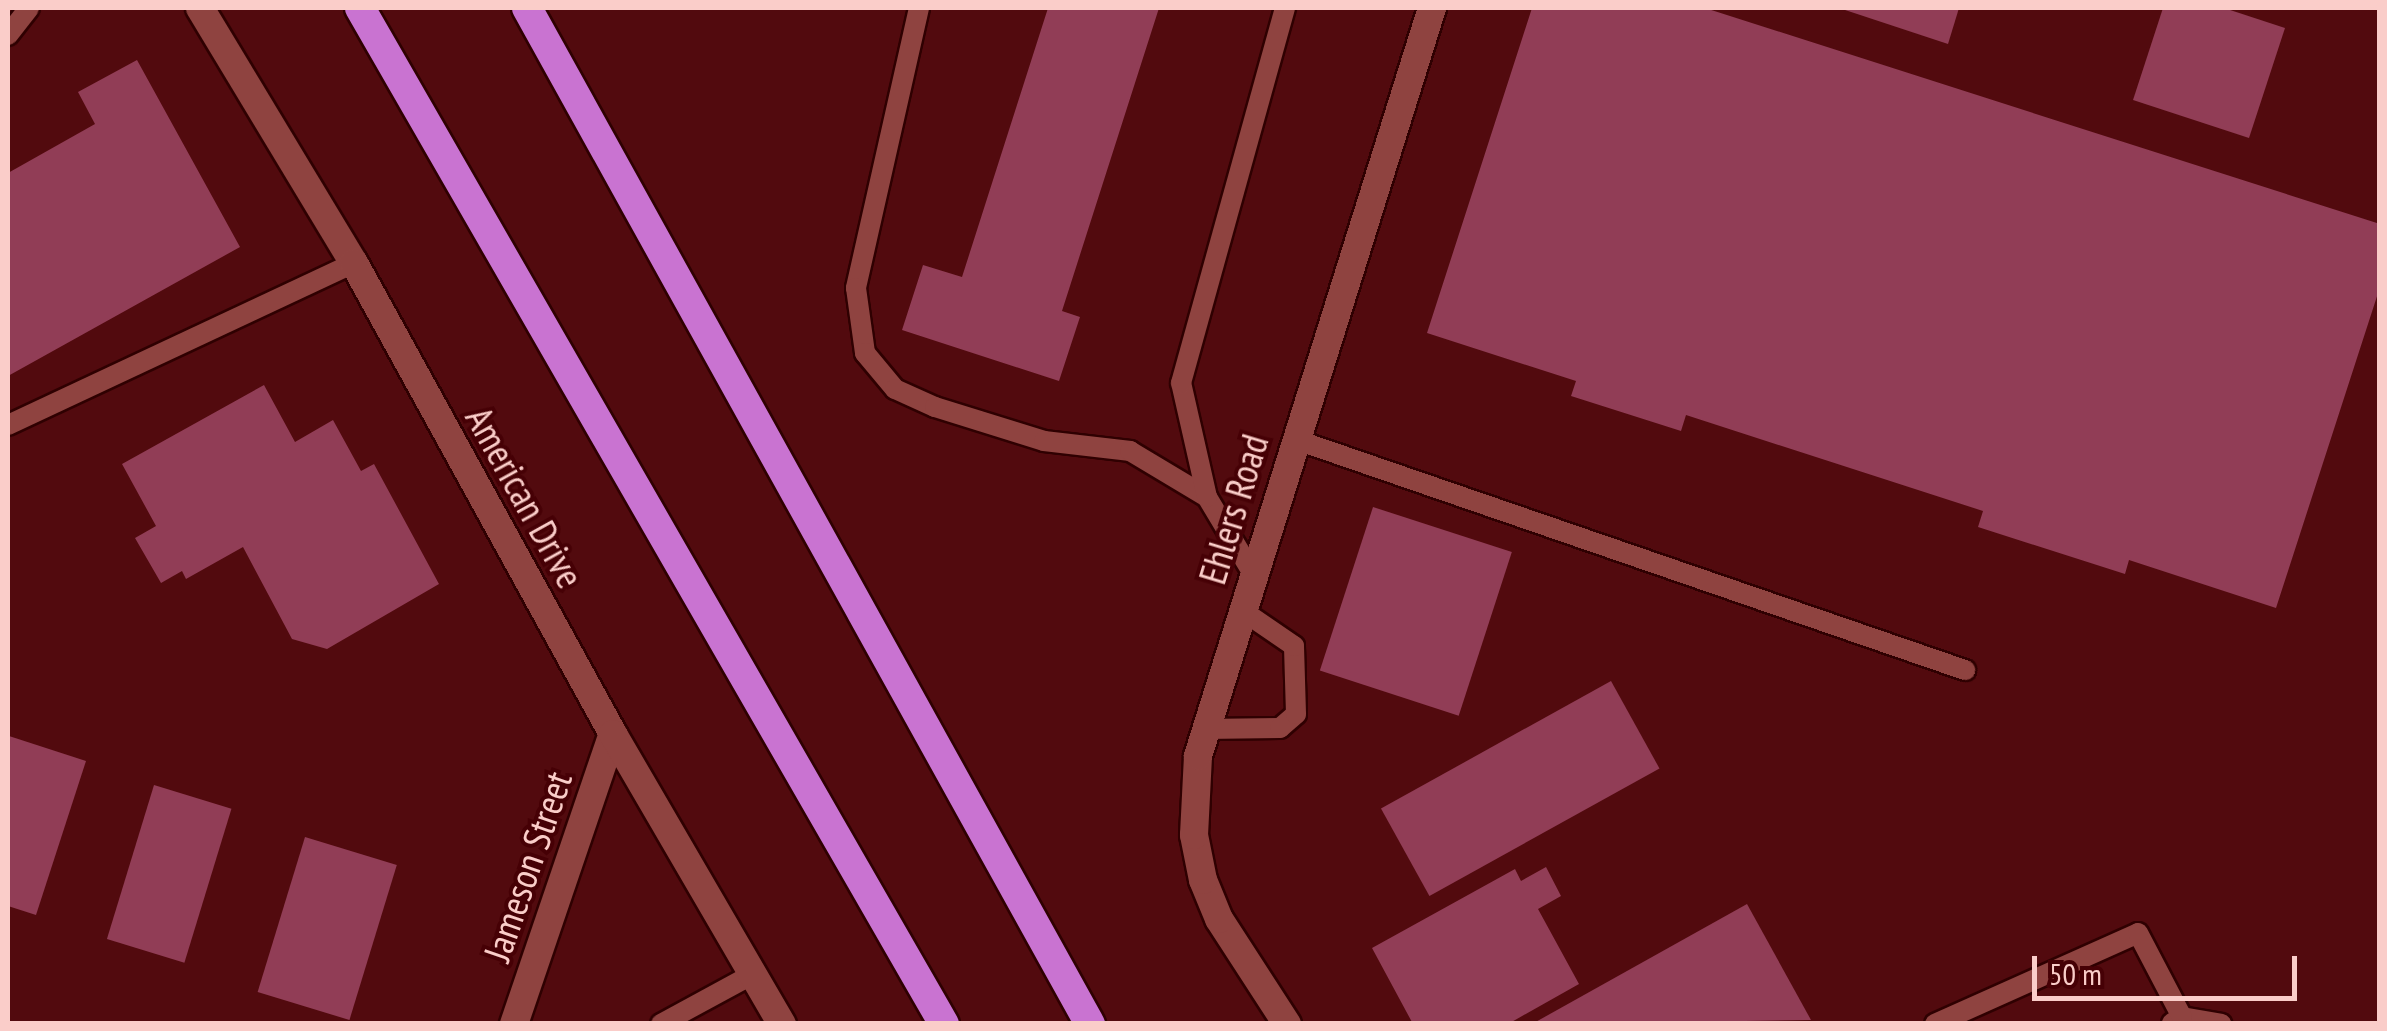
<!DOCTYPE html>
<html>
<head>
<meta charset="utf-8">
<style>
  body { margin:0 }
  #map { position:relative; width:2387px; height:1031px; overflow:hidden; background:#520a0e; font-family:"PT Sans Narrow",sans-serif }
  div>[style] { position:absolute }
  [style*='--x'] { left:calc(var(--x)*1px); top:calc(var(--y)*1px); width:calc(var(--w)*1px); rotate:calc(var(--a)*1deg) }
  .building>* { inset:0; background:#913d56; transform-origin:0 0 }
  .roads { filter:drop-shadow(2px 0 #2f0001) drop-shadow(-2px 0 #2f0001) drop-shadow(0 2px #2f0001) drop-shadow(0 -2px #2f0001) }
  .service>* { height:20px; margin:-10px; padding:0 10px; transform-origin:10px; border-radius:10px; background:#8f4340 }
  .minor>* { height:28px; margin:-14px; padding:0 14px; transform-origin:14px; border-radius:14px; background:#8f4340 }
  .tertiary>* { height:28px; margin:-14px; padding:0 14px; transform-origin:14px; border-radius:14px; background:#8f4340 }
  .motorway>* { height:30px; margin:-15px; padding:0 15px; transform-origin:15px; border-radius:15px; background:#c973d1 }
  span { translate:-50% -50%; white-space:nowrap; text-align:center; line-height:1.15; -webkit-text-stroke:8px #460005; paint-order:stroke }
  .street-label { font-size:38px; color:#facdc9 }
  .frame { position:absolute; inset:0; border:10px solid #facdc9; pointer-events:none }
  .scale { position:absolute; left:2032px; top:956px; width:265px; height:45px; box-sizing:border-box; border:5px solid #facdc9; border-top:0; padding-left:12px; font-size:30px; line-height:35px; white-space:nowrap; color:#facdc9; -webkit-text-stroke:8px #460005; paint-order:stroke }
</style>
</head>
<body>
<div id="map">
  <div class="building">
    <i style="clip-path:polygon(1048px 8px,1159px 8px,1062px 311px,1080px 317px,1059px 381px,902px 330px,923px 265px,962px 277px)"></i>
    <i style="clip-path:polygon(1532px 8px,1705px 8px,2380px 224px,2380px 287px,2276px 608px,2129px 560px,2125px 574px,1978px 527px,1983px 511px,1686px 415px,1681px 431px,1571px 396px,1576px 381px,1427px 333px)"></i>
    <i style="clip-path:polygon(1839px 8px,1959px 8px,1948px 44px)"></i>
    <i style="clip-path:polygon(2163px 8px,2224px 8px,2285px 28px,2249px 138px,2133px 100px)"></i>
    <i style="clip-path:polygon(137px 60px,240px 247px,8px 376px,8px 173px,95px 124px,78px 92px)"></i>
    <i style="clip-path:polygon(264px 385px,295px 442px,333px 420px,361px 471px,374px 464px,439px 584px,327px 649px,292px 639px,243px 547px,186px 579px,182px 571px,161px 583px,135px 538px,156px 526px,122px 464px)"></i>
    <i style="left:1373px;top:507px;width:146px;height:172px;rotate:18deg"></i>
    <i style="left:1611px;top:681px;width:100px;height:263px;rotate:61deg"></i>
    <i style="clip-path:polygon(9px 736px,86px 761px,36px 915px,8px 906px)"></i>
    <i style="left:154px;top:785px;width:81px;height:161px;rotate:17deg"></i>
    <i style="left:305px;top:837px;width:96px;height:162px;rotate:17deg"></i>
    <i style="clip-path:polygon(1546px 867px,1561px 896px,1538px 909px,1579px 984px,1508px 1024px,1413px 1024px,1372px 948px,1515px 869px,1521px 881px)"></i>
    <i style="clip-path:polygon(1747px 904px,1811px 1020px,1532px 1024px)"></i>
  </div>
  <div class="roads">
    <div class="service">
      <i style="--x:919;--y:8;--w:287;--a:102.7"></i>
      <i style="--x:856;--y:288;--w:66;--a:82.1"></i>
      <i style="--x:865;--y:353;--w:47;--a:50.2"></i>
      <i style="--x:895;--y:389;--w:44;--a:24.2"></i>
      <i style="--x:935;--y:407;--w:114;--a:17.3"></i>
      <i style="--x:1044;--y:441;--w:87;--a:6.6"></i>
      <i style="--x:1130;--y:451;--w:90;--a:30.9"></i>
      <i style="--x:8;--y:35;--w:34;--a:-52"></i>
      <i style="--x:8;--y:425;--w:382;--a:-25.1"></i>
      <i style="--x:1294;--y:439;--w:710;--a:19"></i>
      <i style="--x:1252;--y:572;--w:87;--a:-121"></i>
      <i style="--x:1207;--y:497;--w:117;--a:-102.8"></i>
      <i style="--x:1181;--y:383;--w:389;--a:-74.5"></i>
      <i style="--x:1204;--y:729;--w:76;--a:-0.8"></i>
      <i style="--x:1280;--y:728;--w:21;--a:-41"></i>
      <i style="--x:1296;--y:714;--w:68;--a:-91.7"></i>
      <i style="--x:1294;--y:646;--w:65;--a:-145.6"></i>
      <i style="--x:2172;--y:1023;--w:12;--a:-31"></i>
      <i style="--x:2182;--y:1017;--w:40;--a:10"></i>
      <i style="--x:661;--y:1024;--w:105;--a:-28.5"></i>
      <i style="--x:1935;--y:1024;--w:222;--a:-24.1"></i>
      <i style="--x:2138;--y:933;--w:95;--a:62.4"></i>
    </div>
    <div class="minor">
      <i style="--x:514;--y:1024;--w:306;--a:-71.2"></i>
      <i style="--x:1287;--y:1024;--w:125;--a:-122.9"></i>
      <i style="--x:1219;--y:919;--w:42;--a:-112.3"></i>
      <i style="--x:1203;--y:880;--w:46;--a:-101.3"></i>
      <i style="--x:1194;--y:835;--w:79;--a:-87.1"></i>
      <i style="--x:1198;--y:756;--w:784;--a:-72.63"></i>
    </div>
    <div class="tertiary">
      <i style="--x:200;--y:8;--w:298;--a:58.9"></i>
      <i style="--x:354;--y:263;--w:538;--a:61.19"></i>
      <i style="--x:613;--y:734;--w:336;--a:59.8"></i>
    </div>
    <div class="motorway">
      <i style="--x:360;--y:8;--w:1172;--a:60.11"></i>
      <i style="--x:527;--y:8;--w:1162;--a:61.01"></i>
    </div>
  </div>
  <div class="street-label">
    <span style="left:525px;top:497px;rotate:61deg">American Drive</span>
    <span style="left:1233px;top:509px;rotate:-73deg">Ehlers Road</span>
    <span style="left:527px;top:866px;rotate:-71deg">Jameson Street</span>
  </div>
  <div class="frame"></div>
  <div class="scale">50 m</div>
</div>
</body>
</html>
